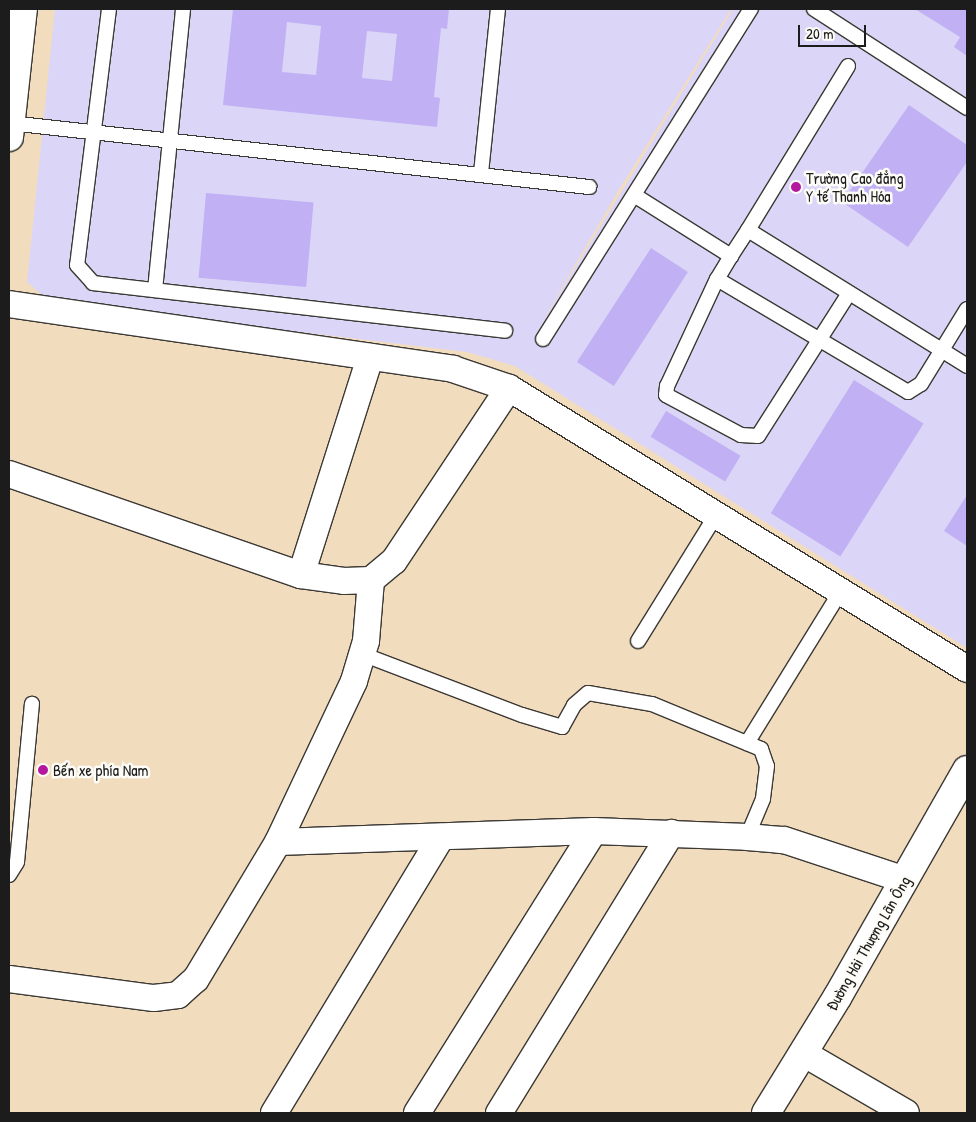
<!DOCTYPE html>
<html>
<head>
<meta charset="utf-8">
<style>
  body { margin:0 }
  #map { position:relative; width:976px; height:1122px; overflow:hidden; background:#f2dcbe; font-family:"Patrick Hand",sans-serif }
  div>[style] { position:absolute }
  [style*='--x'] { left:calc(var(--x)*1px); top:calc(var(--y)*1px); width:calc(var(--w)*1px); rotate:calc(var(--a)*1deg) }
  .built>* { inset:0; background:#dbd6f7 }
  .building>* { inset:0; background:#c1b1f4; transform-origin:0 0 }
  .roads { filter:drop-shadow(1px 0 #3c3934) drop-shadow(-1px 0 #3c3934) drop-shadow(0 1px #3c3934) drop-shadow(0 -1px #3c3934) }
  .lane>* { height:14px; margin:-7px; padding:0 7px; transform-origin:7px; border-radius:7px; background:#fff }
  .street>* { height:26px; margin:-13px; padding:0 13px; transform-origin:13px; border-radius:13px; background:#fff }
  .secondary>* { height:28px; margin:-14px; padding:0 14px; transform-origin:14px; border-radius:14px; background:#fff }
  .highway>* { height:28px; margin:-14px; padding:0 14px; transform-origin:14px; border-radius:14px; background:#fff }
  .dots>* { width:14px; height:14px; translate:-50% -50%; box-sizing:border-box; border:2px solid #fdfcf7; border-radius:50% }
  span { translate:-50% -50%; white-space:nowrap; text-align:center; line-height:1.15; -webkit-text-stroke:5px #fdfcf7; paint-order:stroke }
  .poi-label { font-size:16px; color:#1c1c1c }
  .left { translate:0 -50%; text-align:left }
  .street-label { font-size:16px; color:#1c1c1c }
  .frame { position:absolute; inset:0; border:10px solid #1c1c1c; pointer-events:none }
  .scale { position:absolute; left:798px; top:25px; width:68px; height:22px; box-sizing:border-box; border:2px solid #1c1c1c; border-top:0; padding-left:6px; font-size:15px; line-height:18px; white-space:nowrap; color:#1c1c1c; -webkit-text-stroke:4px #fdfcf7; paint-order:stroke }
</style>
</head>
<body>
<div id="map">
  <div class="built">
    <i style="clip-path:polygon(55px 9px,731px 9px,617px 193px,539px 327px,733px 9px,967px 9px,967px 648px,515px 366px,467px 352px,50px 302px,27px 282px)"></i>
  </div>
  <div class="building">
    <i style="clip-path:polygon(evenodd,233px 9px,449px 9px,447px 29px,441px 28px,434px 97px,440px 98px,437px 127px,223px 105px,233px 9px,287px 22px,321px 26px,316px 75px,282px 72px,287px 22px,233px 9px,367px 31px,397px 34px,392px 81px,362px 78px,367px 31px)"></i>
    <i style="clip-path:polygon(915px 9px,967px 9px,967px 56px,954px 47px,960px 37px)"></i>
    <i style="clip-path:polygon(909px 105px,967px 145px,967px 162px,908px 247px,842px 202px)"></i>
    <i style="left:206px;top:193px;width:108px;height:85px;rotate:5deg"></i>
    <i style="left:651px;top:248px;width:44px;height:136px;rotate:33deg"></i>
    <i style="left:854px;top:380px;width:82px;height:157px;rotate:32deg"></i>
    <i style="left:666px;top:411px;width:87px;height:30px;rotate:31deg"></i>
    <i style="clip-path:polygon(967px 495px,967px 546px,944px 531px)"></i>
  </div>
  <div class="roads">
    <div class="lane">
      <i style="--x:109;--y:9;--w:258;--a:97.1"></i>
      <i style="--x:77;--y:265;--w:24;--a:48"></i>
      <i style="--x:93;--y:283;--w:415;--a:6.6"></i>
      <i style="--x:814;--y:9;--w:182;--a:32.9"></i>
      <i style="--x:10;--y:123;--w:583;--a:6.31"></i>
      <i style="--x:481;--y:173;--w:165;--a:-84.1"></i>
      <i style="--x:634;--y:195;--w:115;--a:32.2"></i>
      <i style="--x:731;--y:256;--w:31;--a:-57"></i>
      <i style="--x:748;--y:230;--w:258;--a:31.8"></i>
      <i style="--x:748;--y:230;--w:192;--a:-58.6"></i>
      <i style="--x:731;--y:256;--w:27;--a:121"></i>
      <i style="--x:717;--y:279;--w:222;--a:30.6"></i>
      <i style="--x:908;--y:392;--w:15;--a:-32"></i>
      <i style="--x:921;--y:384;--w:88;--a:-58.5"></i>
      <i style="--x:717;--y:279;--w:118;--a:115"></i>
      <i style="--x:667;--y:386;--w:9;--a:96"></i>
      <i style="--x:666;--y:395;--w:85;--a:28.1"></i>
      <i style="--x:741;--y:435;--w:17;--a:3"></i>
      <i style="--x:758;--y:436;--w:169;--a:-57.5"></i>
      <i style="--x:155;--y:290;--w:282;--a:-84.3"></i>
      <i style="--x:543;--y:339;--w:390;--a:-57.8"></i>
      <i style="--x:638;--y:641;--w:148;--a:-58.2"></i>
      <i style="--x:362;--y:654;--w:171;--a:20.9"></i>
      <i style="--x:522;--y:715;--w:42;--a:16.7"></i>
      <i style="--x:562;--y:727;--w:25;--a:-61"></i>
      <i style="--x:574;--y:705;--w:18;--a:-41"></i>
      <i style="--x:588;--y:693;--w:65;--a:9.8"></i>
      <i style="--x:652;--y:704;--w:118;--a:22.4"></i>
      <i style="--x:761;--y:749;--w:18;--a:71"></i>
      <i style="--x:767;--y:766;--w:33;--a:97"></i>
      <i style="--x:763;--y:799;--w:41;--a:112.8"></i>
      <i style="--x:747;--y:743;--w:179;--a:-58.3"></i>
      <i style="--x:9;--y:875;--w:15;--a:-58"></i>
      <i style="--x:17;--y:862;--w:159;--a:-84.6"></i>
    </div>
    <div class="street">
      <i style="--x:9;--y:304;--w:449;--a:8.3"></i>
      <i style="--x:453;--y:369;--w:59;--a:18.7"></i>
      <i style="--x:509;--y:388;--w:537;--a:31.53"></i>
      <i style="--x:9;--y:474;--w:309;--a:19.1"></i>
      <i style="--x:301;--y:575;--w:43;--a:7.9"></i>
      <i style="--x:344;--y:581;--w:27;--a:-2"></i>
      <i style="--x:371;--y:580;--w:30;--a:-40"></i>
      <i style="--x:394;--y:561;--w:208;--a:-56.4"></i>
      <i style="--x:301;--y:575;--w:229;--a:-72.4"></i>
      <i style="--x:278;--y:842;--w:316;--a:-2"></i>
      <i style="--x:594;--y:831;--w:153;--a:2.2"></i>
      <i style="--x:747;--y:837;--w:37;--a:5"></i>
      <i style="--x:784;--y:840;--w:127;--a:18.3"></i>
      <i style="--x:9;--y:979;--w:146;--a:7.5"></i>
      <i style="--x:154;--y:998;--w:24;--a:-7"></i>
      <i style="--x:178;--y:995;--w:24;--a:-42"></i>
      <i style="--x:196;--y:979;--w:160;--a:-59.1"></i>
      <i style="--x:278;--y:842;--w:178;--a:-64.7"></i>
      <i style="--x:354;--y:681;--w:42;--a:-73.3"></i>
      <i style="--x:366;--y:641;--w:61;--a:-85.3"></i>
      <i style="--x:803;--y:1053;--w:119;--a:30.2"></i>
      <i style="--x:274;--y:1113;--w:323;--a:-58.8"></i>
      <i style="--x:417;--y:1113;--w:333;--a:-57.9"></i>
      <i style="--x:499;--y:1113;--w:329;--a:-58.4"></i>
    </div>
    <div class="secondary">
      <i style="--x:766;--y:1113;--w:137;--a:-58.4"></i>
      <i style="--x:838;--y:996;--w:260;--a:-60.3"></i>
    </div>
    <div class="highway">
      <i style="--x:9;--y:137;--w:129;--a:-83.8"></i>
    </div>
  </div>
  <div class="dots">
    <i style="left:796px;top:187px;background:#b5179e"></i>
    <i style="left:43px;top:770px;background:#b5179e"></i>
  </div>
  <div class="poi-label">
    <span class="left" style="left:806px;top:187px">Trường Cao đẳng<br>Y tế Thanh Hóa</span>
    <span class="left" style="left:53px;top:770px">Bến xe phía Nam</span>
  </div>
  <div class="street-label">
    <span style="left:868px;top:943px;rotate:-60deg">Đường Hải Thượng Lãn Ông</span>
  </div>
  <div class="frame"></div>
  <div class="scale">20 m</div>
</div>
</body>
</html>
